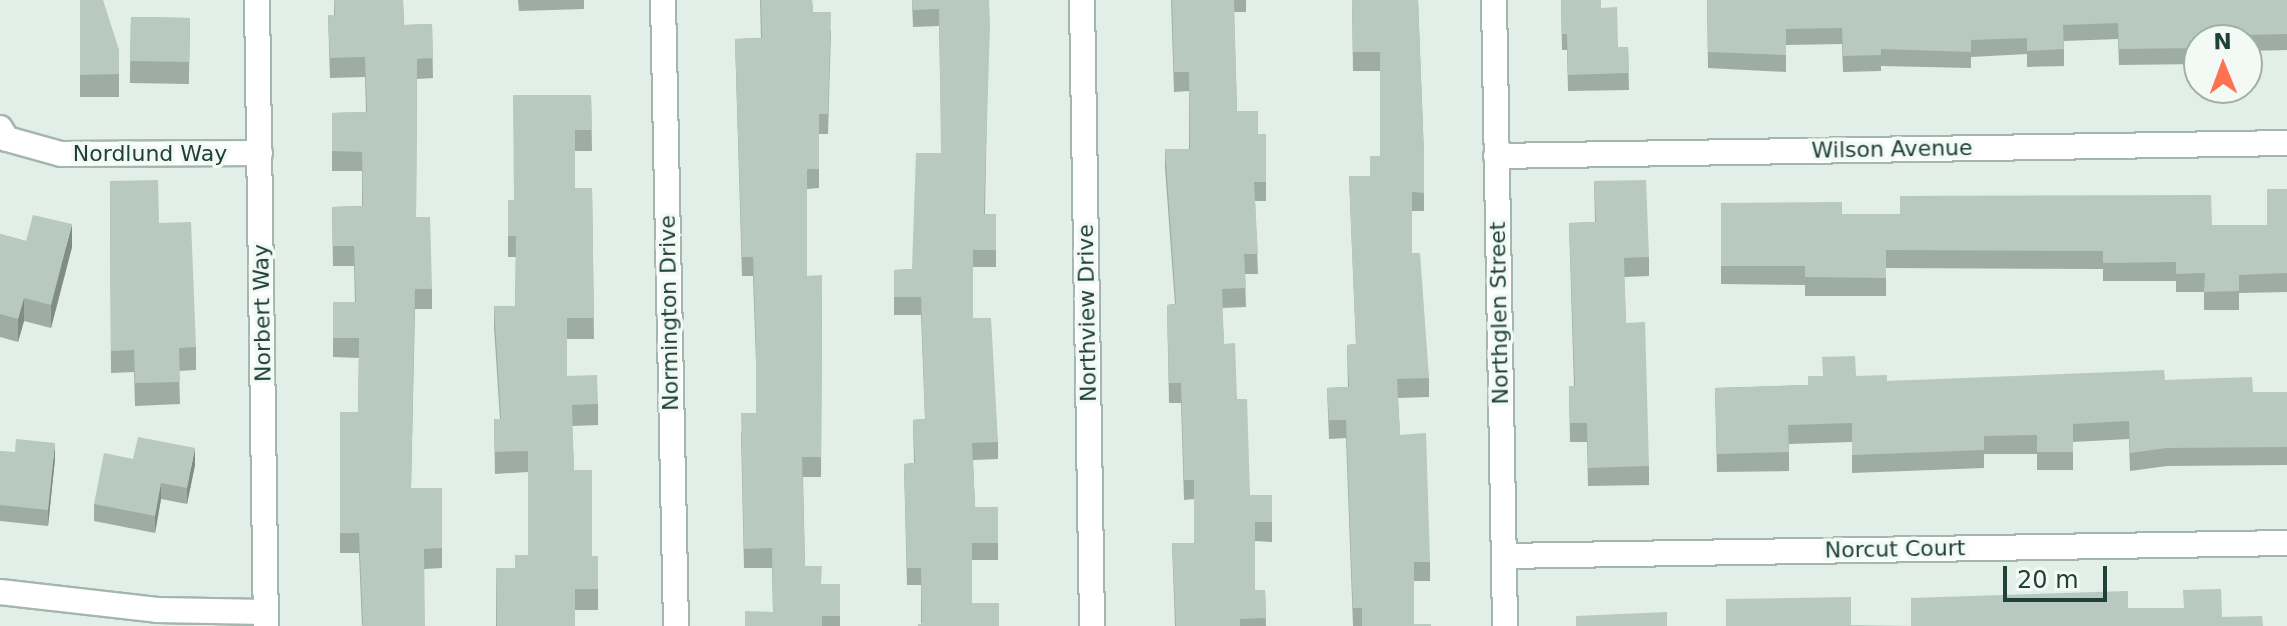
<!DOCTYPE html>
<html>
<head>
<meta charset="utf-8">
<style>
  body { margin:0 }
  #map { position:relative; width:2287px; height:626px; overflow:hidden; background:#e2eee8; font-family:"DejaVu Sans",sans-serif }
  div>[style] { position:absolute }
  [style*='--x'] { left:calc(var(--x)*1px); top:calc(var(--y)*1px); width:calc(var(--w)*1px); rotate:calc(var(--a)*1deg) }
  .roads { filter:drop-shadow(2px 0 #a4b7af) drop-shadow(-2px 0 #a4b7af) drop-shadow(0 2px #a4b7af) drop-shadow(0 -2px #a4b7af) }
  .street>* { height:24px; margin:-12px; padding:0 12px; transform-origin:12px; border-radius:12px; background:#fff }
  .wall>* { inset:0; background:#9dada6; transform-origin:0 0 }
  .shaded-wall>* { inset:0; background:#808d87 }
  .building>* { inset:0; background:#b7c9c1; transform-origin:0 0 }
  span { translate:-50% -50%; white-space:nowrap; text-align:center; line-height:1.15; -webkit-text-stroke:7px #f3faf6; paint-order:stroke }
  .street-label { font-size:22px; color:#204136 }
  .north { position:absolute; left:2183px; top:24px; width:80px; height:80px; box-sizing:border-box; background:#f3faf6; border:2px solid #9fb0a9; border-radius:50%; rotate:359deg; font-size:22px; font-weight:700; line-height:32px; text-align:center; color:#204136 }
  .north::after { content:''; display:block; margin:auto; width:28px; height:36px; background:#ff724f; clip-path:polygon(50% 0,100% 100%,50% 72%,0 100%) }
  .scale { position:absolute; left:2003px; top:566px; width:104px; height:36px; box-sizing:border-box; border:4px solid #204136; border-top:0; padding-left:10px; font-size:24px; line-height:28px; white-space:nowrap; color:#204136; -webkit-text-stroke:6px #f3faf6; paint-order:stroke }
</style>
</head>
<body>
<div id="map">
  <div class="roads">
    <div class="street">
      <i style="--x:257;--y:0;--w:626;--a:89.18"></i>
      <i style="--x:663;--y:0;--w:626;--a:88.81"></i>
      <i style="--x:1082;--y:0;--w:626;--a:89.08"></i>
      <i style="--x:1494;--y:0;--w:626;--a:88.99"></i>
      <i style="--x:0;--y:128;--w:13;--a:58"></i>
      <i style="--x:7;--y:139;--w:56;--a:15.5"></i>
      <i style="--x:61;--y:154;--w:199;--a:-0.3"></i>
      <i style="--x:1496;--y:156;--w:791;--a:-0.94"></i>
      <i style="--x:1504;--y:556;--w:783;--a:-0.95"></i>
      <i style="--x:0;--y:592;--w:158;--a:6.5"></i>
      <i style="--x:157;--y:610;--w:109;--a:1.1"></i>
    </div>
  </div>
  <div class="wall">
    <i style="clip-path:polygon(80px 0,119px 50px,119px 97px,80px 97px)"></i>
    <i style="clip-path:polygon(334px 0,403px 0,404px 25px,432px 24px,433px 78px,417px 79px,416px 217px,432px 289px,432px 309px,415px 309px,411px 488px,442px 488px,442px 568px,424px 569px,362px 626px,359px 553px,340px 553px,340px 412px,358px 412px,359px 358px,333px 357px,333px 302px,355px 302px,354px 266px,333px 266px,332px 207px,362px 206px,362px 171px,332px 171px,332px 113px,366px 112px,365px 77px,330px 78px,328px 15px,334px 15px)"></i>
    <i style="clip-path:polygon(518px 0,584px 0,584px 9px,519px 11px)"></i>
    <i style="clip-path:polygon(760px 0,812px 0,813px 12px,831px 31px,828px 134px,819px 134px,819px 188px,807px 189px,807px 276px,822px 294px,821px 477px,803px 477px,805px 566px,821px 584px,840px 584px,840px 626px,745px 626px,773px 612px,772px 568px,744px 568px,741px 433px,756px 413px,756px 362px,753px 276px,742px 276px,735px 39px,761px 38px)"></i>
    <i style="clip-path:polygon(912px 0,989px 0,985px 214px,996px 214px,996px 267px,973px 267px,973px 318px,998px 442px,998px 459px,973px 460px,975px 507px,998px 507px,998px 560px,972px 560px,921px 624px,921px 585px,907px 585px,904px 464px,914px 463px,913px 420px,925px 419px,921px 315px,894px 315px,894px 270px,912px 269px,941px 153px,941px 116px,939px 26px,913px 27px)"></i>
    <i style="clip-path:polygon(1171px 0,1246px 0,1246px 12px,1234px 12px,1237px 111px,1258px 134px,1266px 134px,1266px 201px,1255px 201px,1258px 274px,1245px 274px,1246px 307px,1222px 308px,1224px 344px,1237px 399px,1250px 495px,1272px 495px,1272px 542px,1255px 541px,1255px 590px,1265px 590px,1266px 626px,1175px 626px,1172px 543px,1194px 543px,1194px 499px,1184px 500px,1181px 403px,1169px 403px,1167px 305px,1175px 304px,1165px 168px,1165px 149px,1189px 149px,1189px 91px,1174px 92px)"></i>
    <i style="clip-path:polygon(1352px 0,1418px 0,1424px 156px,1424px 211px,1412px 211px,1412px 253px,1429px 378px,1429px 397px,1398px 398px,1400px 435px,1430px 562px,1430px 581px,1414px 581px,1414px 624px,1431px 626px,1353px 626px,1346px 438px,1329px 439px,1327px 388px,1348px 387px,1347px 345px,1356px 344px,1349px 176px,1370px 176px,1380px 156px,1380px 71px,1353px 71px)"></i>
    <i style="clip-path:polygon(1561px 0,1601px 8px,1618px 47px,1628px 47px,1629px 90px,1568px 91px,1567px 50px,1562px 50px)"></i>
    <i style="clip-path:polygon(1707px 0,2287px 0,2287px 50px,2248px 51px,2247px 64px,2247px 40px,2199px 40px,2199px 64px,2119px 65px,2118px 39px,2064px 41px,2064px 66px,2027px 67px,2027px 54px,1971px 57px,1971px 68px,1881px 66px,1881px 71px,1843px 72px,1842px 44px,1786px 45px,1786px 72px,1708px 68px)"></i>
    <i style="left:131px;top:17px;width:59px;height:66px;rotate:1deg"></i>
    <i style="clip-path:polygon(591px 95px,592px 151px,575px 151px,575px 188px,592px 188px,594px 339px,567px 339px,567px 376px,598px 404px,598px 425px,572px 426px,574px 470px,592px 556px,598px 556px,598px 610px,575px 610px,575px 626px,496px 626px,496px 568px,515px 568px,528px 555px,528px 472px,495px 474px,494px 419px,500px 419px,494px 327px,494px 306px,515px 306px,516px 257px,508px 257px,508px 200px,514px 200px)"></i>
    <i style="clip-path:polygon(110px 181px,159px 223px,196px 347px,196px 370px,179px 371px,180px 404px,135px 406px,134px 372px,111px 373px)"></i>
    <i style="clip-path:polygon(1594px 181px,1649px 257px,1649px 276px,1624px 277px,1626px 323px,1649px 466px,1649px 485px,1588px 486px,1587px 442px,1570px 442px,1569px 386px,1574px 386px,1569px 223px,1595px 222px)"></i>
    <i style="clip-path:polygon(2287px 189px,2287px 292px,2239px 293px,2239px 310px,2204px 310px,2204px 292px,2176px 292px,2176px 281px,2103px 281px,2103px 269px,1886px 268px,1886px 296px,1805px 296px,1805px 285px,1721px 284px,1721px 203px,1842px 214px,2212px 225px,2267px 225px)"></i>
    <i style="clip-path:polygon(0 234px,26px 241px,72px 247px,51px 328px,24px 321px,18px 342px,0 337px)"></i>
    <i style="clip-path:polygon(1856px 376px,1887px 381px,2165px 380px,2253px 392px,2287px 392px,2287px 465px,2167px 466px,2130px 471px,2129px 439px,2073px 442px,2073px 470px,2037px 470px,2037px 454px,1984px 454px,1984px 468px,1852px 473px,1852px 442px,1789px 444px,1789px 471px,1717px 472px,1715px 388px,1808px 385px)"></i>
    <i style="clip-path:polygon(0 451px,55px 459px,48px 526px,0 521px)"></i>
    <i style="clip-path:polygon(195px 465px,187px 504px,161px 499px,155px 533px,94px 521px,94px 504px)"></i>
  </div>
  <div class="shaded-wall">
    <i style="clip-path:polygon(72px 224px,72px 247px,51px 328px,51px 305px)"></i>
    <i style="clip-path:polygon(24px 298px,24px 321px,18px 342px,18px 319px)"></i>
    <i style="clip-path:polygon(55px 443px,55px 459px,48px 526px,48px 510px)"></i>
    <i style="clip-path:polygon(195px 448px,195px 465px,187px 504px,187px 488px)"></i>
    <i style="clip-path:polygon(161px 483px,161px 499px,155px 533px,155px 516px)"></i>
  </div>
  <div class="building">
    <i style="clip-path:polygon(80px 0,103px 0,119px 50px,119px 74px,80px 75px)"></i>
    <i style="clip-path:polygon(334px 0,403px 0,404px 25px,432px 24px,433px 58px,417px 59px,416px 217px,430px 217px,432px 289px,415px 289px,411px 488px,442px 488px,442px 548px,424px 549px,425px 626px,363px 626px,359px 533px,340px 533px,340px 412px,358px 412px,359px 338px,333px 338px,333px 302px,356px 302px,354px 246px,333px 246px,332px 207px,363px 206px,362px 152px,332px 151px,332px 113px,367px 112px,365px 57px,330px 58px,328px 15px,335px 15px)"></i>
    <i style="clip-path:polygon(761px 0,812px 0,813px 12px,831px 12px,828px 114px,819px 114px,819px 169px,807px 169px,807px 276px,822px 275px,821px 457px,802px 457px,805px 566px,822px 566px,821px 584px,840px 584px,840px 616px,822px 616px,822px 626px,745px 626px,745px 611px,773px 612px,772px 548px,744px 549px,741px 413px,756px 413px,756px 342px,753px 257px,742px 257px,735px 39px,762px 38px)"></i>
    <i style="clip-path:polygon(912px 0,989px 0,990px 26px,984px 214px,996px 214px,996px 250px,973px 250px,973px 318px,991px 318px,998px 442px,972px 443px,975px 507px,998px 507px,998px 543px,972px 543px,972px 603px,999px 603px,999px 626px,918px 626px,918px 624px,922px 624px,921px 568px,907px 568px,904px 464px,915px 463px,913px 420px,925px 419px,921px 297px,894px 297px,894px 270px,912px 269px,916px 153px,941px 153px,939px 9px,913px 10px)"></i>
    <i style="clip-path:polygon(1172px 0,1234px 0,1237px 111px,1258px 111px,1258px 134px,1266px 134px,1266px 182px,1254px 182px,1258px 254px,1244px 254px,1246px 288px,1222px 289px,1224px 344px,1235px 343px,1237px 399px,1247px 399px,1250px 495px,1272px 495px,1272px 522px,1255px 522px,1255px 590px,1265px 590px,1266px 618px,1240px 619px,1240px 626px,1176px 626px,1172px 543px,1194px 543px,1194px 480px,1184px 480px,1181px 383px,1169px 383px,1167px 305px,1176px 304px,1165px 149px,1190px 149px,1189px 72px,1174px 72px)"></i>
    <i style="clip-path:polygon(1352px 0,1418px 0,1424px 156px,1424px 193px,1412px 192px,1412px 253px,1420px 253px,1429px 378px,1397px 379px,1400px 435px,1426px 433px,1430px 562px,1414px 562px,1414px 624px,1431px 624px,1431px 626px,1362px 626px,1362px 608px,1353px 608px,1346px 420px,1329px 420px,1327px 388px,1349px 387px,1347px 345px,1356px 344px,1349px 176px,1370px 176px,1370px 156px,1380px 156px,1380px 52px,1353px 52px)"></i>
    <i style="clip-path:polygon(1561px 0,1601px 0,1601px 8px,1617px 7px,1618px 47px,1628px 47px,1629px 73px,1568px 75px,1567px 34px,1562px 34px)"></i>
    <i style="clip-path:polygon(1707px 0,2287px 0,2287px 34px,2247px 35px,2248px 47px,2247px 40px,2199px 40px,2199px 48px,2119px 49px,2118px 23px,2063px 25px,2064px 49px,2027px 51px,2027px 38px,1971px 40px,1971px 52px,1881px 49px,1881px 55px,1843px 56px,1842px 28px,1786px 29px,1786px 55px,1708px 52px)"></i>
    <i style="left:131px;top:17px;width:59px;height:44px;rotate:1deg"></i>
    <i style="clip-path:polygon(513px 95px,591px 95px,592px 130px,575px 130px,575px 188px,592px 188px,594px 318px,567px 318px,567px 376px,597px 375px,598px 404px,572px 405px,574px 470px,592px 470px,592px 556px,598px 556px,598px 589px,575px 589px,575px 626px,497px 626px,496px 568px,515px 568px,515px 555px,528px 555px,528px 451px,495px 452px,494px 419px,501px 419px,494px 306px,515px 306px,516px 236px,508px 236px,508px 200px,514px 200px)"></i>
    <i style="clip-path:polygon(158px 180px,159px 223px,191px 222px,196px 347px,179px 348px,180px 382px,135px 383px,134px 350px,111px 351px,110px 181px)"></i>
    <i style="clip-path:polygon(1646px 180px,1649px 257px,1624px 258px,1626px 323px,1645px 322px,1649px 466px,1588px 468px,1587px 423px,1570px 423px,1569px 386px,1575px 386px,1569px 223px,1596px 222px,1594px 181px)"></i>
    <i style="clip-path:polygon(2267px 189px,2287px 189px,2287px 273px,2239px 275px,2239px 291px,2204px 292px,2205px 273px,2176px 274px,2176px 262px,2103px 263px,2103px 251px,1886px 250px,1886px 278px,1805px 277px,1805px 266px,1721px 266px,1721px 203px,1842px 202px,1842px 214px,1900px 214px,1900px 196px,2211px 195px,2212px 225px,2267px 225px)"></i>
    <i style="clip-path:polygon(33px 215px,72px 224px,51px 305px,24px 298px,18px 319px,0 314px,0 234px,26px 241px)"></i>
    <i style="clip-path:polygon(1855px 356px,1856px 376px,1887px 375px,1887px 381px,2164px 370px,2165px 380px,2252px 377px,2253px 392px,2287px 392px,2287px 447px,2167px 448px,2130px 453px,2129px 421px,2073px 424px,2073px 452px,2037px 452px,2037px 435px,1984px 436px,1984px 450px,1852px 455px,1852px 423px,1788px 425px,1789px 452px,1717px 454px,1715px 388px,1808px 385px,1808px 376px,1823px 376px,1822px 357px)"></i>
    <i style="clip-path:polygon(138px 437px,195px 448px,187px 488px,161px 483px,155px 516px,94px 504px,104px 453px,133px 459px)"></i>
    <i style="clip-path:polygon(16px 439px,55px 443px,48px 510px,0 505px,0 451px,15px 452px)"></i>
    <i style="clip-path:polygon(2221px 589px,2222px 617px,2262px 616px,2263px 626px,1726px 626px,1726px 599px,1851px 597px,1851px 625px,1911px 626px,1911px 598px,2128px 591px,2128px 608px,2184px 608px,2183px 590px)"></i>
    <i style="clip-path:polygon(1667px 612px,1667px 626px,1576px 626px,1576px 616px)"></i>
  </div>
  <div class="street-label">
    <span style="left:1892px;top:149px;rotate:-1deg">Wilson Avenue</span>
    <span style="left:150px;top:154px">Nordlund Way</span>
    <span style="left:262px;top:313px;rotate:-91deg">Norbert Way</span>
    <span style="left:669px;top:313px;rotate:-91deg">Normington Drive</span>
    <span style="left:1087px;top:313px;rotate:-91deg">Northview Drive</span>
    <span style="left:1499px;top:313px;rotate:-91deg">Northglen Street</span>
    <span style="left:1895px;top:549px;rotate:-1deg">Norcut Court</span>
  </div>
  <div class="north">N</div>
  <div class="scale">20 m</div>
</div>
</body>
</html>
